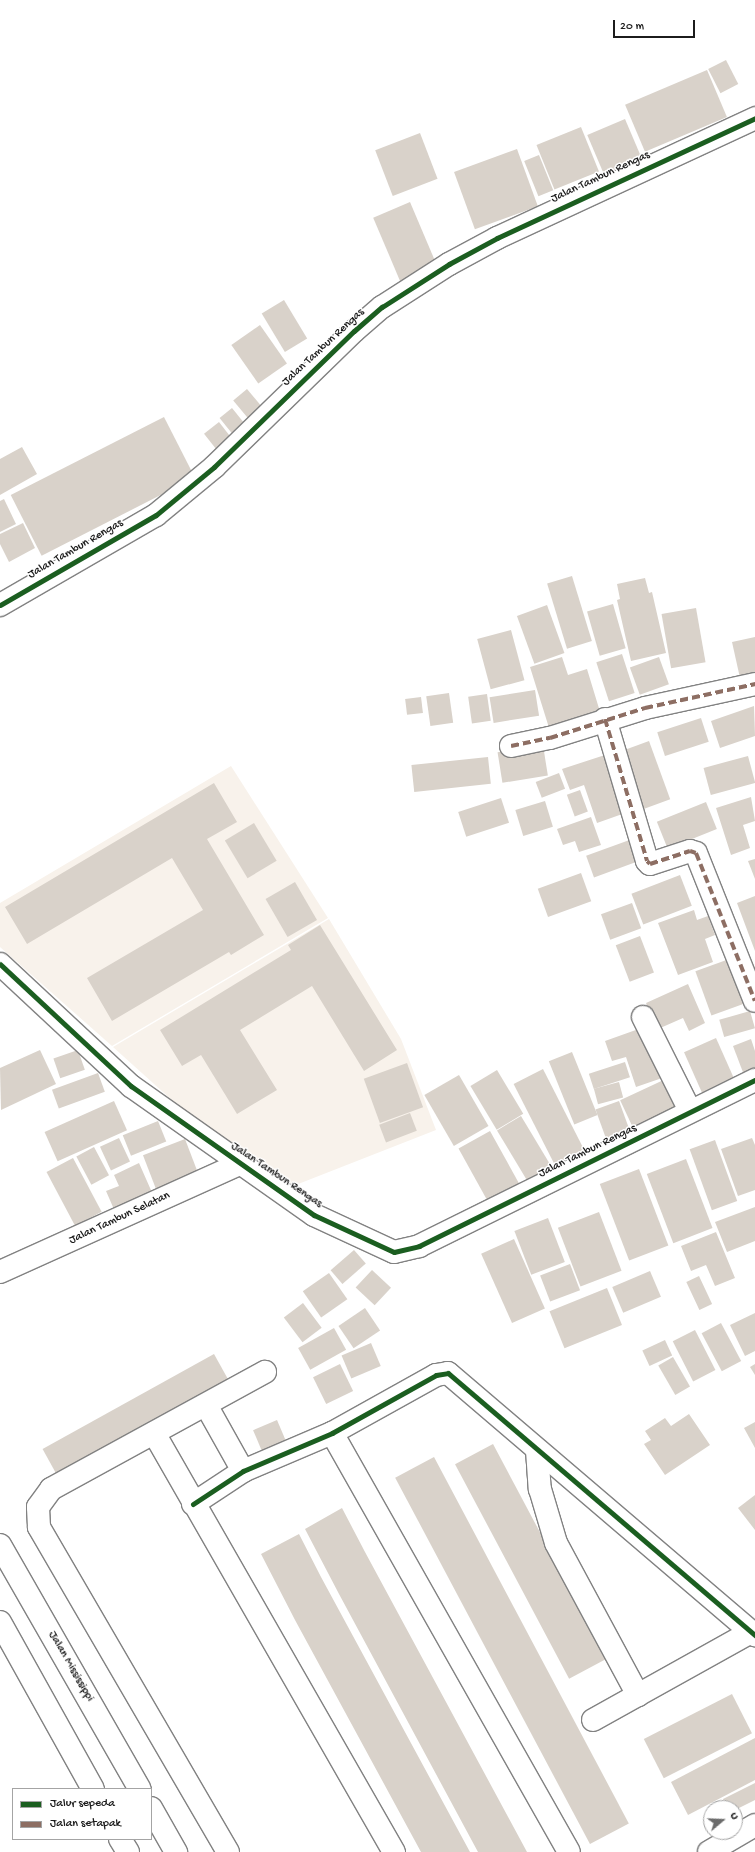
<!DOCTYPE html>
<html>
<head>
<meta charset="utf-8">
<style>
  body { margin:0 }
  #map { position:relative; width:755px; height:1852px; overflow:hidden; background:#fff; font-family:"Gochi Hand",sans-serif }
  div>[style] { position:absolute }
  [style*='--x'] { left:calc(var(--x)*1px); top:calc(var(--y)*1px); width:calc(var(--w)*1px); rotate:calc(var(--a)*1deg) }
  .built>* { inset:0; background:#f8f2eb }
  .building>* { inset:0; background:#d9d2ca; transform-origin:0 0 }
  .roads { filter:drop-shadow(1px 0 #828282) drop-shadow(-1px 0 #828282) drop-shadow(0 1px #828282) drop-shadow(0 -1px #828282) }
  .minor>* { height:22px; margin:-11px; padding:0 11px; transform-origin:11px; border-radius:11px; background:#fff }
  .quiet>* { height:4px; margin-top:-2px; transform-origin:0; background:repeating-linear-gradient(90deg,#8d6e63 0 8px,transparent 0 12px) }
  .cycleway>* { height:5px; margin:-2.5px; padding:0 2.5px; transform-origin:2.5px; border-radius:2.5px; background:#1b5e20 }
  span { translate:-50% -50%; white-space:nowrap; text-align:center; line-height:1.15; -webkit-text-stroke:3px #fff; paint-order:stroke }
  .street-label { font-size:12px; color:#1c1c1c }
  .legend { position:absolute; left:12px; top:1788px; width:140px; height:52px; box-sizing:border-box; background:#fff; border:1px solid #a4a4a4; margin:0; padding:5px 7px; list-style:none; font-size:12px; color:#1c1c1c }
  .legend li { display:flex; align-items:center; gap:8px; height:20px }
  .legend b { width:20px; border:1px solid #a4a4a4 }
  .north { position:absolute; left:703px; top:1800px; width:40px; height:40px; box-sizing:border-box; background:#fff; border:1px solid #a4a4a4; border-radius:50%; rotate:71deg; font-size:11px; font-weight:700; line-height:16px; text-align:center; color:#1c1c1c }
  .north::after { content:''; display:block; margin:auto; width:14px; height:18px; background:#6b6b6b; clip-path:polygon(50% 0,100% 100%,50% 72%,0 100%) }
  .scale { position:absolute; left:613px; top:20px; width:82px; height:18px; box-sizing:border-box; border:2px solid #1c1c1c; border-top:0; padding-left:5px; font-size:12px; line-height:14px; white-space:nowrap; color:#1c1c1c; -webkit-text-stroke:3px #fff; paint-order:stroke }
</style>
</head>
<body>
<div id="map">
  <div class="built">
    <i style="clip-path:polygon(231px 766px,328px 918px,112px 1046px,0 947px,0 903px)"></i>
    <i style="clip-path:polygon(329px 919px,401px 1039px,436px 1130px,288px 1188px,224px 1147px,113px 1047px)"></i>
  </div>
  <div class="building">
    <i style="left:726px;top:60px;width:27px;height:20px;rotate:63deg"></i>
    <i style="left:707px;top:70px;width:51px;height:89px;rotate:67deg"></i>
    <i style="left:625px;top:119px;width:43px;height:41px;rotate:67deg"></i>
    <i style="left:581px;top:127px;width:48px;height:48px;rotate:68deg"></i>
    <i style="left:420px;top:133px;width:49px;height:48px;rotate:69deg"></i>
    <i style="left:517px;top:149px;width:61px;height:67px;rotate:70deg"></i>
    <i style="left:539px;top:155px;width:38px;height:16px;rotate:68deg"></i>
    <i style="left:410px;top:202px;width:69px;height:40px;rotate:67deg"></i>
    <i style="left:284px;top:300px;width:45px;height:26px;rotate:59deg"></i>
    <i style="left:260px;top:325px;width:47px;height:35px;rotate:55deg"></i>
    <i style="left:247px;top:389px;width:25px;height:18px;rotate:50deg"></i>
    <i style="left:232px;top:408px;width:26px;height:16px;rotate:51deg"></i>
    <i style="left:164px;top:417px;width:68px;height:172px;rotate:63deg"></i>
    <i style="left:219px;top:422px;width:24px;height:19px;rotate:52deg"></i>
    <i style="clip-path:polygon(22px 447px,37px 474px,0 495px,0 459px)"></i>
    <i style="clip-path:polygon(4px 499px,16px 524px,0 532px,0 501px)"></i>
    <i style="clip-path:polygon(23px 523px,35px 548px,9px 562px,0 544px,0 534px)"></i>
    <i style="left:572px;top:576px;width:68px;height:26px;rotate:73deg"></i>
    <i style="clip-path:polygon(645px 578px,649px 593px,652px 592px,666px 653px,631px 661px,617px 600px,620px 599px,617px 584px)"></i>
    <i style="left:613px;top:604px;width:46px;height:27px;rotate:74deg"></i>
    <i style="left:547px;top:605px;width:51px;height:32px;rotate:70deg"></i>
    <i style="left:696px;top:608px;width:55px;height:35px;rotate:80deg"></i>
    <i style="left:511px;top:630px;width:52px;height:35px;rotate:75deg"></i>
    <i style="clip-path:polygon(755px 637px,755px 675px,740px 678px,732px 642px)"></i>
    <i style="left:622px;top:654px;width:41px;height:27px;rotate:72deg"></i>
    <i style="clip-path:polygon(562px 657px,568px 675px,587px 669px,601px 715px,550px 731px,530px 667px)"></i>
    <i style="left:659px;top:657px;width:29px;height:31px;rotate:70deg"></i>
    <i style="left:535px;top:690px;width:26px;height:46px;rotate:81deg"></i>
    <i style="left:449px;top:693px;width:30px;height:23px;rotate:82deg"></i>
    <i style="left:487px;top:694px;width:27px;height:19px;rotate:82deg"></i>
    <i style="left:421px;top:697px;width:16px;height:16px;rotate:83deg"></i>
    <i style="clip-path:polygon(754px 706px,755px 736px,720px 748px,711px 721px)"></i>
    <i style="left:701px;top:718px;width:25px;height:46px;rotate:72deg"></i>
    <i style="left:649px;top:741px;width:62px;height:29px;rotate:70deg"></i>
    <i style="left:543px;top:745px;width:31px;height:46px;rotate:81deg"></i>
    <i style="clip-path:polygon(608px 754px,628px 812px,597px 823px,584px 785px,570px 790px,562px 769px)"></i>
    <i style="left:748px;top:756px;width:28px;height:46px;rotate:75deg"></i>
    <i style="left:488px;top:757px;width:27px;height:77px;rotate:84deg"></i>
    <i style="left:559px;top:773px;width:17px;height:25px;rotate:69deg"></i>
    <i style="clip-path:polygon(214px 783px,237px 822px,207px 839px,264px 935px,231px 955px,229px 952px,112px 1021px,87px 978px,203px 910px,172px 858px,27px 944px,5px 907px)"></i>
    <i style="left:580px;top:790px;width:23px;height:14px;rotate:70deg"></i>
    <i style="clip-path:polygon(751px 797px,755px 821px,743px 825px,750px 848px,731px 855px,716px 808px)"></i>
    <i style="left:501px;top:798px;width:26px;height:45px;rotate:72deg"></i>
    <i style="left:545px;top:801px;width:27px;height:31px;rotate:73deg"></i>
    <i style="left:706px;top:802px;width:29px;height:53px;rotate:68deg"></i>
    <i style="clip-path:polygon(591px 817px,601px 845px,579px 852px,575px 841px,563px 845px,557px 829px)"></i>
    <i style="left:254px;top:823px;width:44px;height:34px;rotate:59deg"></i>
    <i style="left:635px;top:838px;width:23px;height:52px;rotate:70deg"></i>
    <i style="clip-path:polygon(755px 859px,755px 879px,748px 861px)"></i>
    <i style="left:581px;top:873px;width:30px;height:46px;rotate:70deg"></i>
    <i style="left:680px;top:875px;width:33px;height:52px;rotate:69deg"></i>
    <i style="left:295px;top:882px;width:44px;height:34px;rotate:60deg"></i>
    <i style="clip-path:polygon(755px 896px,755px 951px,737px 903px)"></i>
    <i style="left:632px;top:903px;width:27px;height:33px;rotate:70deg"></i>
    <i style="clip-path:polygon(694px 910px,697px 920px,708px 916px,715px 935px,705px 939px,713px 962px,678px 975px,658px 923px)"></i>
    <i style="clip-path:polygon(320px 925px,397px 1050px,364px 1071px,312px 986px,240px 1030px,277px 1090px,237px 1114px,201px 1055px,182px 1066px,160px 1030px,291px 950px,288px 945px)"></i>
    <i style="left:640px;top:936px;width:39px;height:26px;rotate:69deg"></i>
    <i style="left:732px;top:958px;width:47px;height:39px;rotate:70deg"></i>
    <i style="clip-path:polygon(688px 984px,705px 1023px,689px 1031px,683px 1018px,658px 1029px,646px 1003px)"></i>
    <i style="left:750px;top:1011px;width:18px;height:32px;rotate:74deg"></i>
    <i style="clip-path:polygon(647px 1026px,665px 1077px,636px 1087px,626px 1057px,612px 1061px,605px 1041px)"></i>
    <i style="left:716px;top:1038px;width:47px;height:35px;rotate:66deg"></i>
    <i style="clip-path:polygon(751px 1039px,755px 1051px,755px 1071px,744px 1075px,733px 1046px)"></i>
    <i style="clip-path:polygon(40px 1050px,56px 1084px,1px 1110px,0 1068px)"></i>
    <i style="left:78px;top:1050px;width:21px;height:26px;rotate:71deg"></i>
    <i style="left:572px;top:1052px;width:68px;height:25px;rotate:68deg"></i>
    <i style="left:625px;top:1062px;width:16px;height:38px;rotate:72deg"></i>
    <i style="left:407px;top:1063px;width:47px;height:46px;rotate:70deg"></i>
    <i style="left:543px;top:1069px;width:101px;height:33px;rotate:63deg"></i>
    <i style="left:497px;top:1070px;width:51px;height:31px;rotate:59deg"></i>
    <i style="left:98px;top:1073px;width:20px;height:49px;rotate:70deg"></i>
    <i style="left:459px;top:1075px;width:59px;height:40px;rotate:60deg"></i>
    <i style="left:670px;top:1077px;width:38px;height:55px;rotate:65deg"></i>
    <i style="left:619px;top:1082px;width:16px;height:26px;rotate:75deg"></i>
    <i style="left:114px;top:1101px;width:32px;height:76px;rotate:66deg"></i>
    <i style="left:619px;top:1101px;width:40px;height:25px;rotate:70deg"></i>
    <i style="left:410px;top:1113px;width:19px;height:33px;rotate:69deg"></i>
    <i style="left:521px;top:1116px;width:66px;height:28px;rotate:59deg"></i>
    <i style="left:158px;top:1121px;width:22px;height:38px;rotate:68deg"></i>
    <i style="left:490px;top:1131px;width:64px;height:36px;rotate:61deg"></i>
    <i style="left:119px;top:1138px;width:26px;height:21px;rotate:65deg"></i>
    <i style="clip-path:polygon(752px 1138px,755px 1145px,755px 1190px,738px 1196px,721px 1149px)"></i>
    <i style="left:185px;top:1139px;width:43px;height:45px;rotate:69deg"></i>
    <i style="left:715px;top:1140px;width:65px;height:27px;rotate:70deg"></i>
    <i style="left:94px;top:1147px;width:32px;height:20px;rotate:62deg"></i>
    <i style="left:73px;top:1158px;width:61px;height:30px;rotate:62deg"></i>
    <i style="left:686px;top:1159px;width:74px;height:42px;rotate:69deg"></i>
    <i style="clip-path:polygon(139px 1163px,154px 1197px,116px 1214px,106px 1191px,119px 1186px,114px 1175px)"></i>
    <i style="left:639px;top:1169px;width:82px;height:42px;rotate:69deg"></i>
    <i style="clip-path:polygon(755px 1207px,755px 1241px,727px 1252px,715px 1222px)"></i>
    <i style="left:599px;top:1212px;width:63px;height:44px;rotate:69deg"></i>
    <i style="left:548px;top:1218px;width:47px;height:36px;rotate:69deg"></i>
    <i style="clip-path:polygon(716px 1232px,735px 1278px,715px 1286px,706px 1265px,691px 1271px,681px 1246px)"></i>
    <i style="left:514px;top:1239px;width:76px;height:36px;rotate:66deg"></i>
    <i style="left:354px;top:1250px;width:18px;height:31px;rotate:49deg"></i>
    <i style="left:570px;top:1264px;width:28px;height:32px;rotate:69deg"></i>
    <i style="left:372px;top:1270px;width:26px;height:24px;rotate:43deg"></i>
    <i style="left:650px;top:1271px;width:28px;height:41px;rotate:67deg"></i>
    <i style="left:329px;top:1273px;width:32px;height:32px;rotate:55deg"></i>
    <i style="left:699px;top:1276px;width:31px;height:14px;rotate:65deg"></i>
    <i style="left:607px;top:1288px;width:40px;height:62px;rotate:68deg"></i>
    <i style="left:303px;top:1303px;width:31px;height:24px;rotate:53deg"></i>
    <i style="left:365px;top:1308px;width:27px;height:32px;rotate:56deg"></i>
    <i style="clip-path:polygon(755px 1313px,755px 1351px,745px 1356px,730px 1325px)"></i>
    <i style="left:721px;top:1323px;width:43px;height:22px;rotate:62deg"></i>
    <i style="left:334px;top:1328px;width:25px;height:41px;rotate:61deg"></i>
    <i style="left:695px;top:1330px;width:45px;height:25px;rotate:63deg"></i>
    <i style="left:665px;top:1340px;width:17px;height:25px;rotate:65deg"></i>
    <i style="left:371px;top:1343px;width:25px;height:32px;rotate:67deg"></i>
    <i style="left:214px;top:1354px;width:35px;height:196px;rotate:61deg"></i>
    <i style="left:673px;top:1357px;width:34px;height:17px;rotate:60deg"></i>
    <i style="left:340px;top:1364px;width:30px;height:30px;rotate:64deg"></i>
    <i style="clip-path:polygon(755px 1364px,755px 1375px,750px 1367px)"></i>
    <i style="clip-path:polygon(689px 1414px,710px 1445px,665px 1475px,644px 1444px,651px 1440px,645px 1431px,665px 1418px,671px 1426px)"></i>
    <i style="left:277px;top:1420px;width:25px;height:26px;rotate:67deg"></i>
    <i style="clip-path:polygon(755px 1422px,755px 1448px,744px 1428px)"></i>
    <i style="left:493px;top:1444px;width:243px;height:43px;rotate:62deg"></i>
    <i style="left:434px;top:1457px;width:415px;height:44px;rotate:62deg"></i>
    <i style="clip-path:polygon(755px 1495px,755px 1530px,738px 1508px)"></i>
    <i style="clip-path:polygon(342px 1508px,365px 1552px,527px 1852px,478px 1852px,339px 1594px,305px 1529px)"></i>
    <i style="clip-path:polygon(299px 1534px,321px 1577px,470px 1852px,421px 1852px,295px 1620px,261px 1554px)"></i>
    <i style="left:732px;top:1694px;width:44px;height:99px;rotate:63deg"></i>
    <i style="clip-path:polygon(755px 1738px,755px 1780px,688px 1815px,671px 1782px)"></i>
    <i style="clip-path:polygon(755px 1783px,755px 1800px,735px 1810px,735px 1808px,727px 1808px,723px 1799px)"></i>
  </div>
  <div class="roads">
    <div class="minor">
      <i style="--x:0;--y:605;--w:180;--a:-30"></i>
      <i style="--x:156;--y:515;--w:75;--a:-39.6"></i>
      <i style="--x:214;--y:467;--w:195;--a:-44.2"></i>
      <i style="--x:354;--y:331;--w:37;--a:-41"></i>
      <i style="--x:382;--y:307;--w:80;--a:-32.7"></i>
      <i style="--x:449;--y:264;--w:55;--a:-28.4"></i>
      <i style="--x:497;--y:238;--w:285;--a:-24.9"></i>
      <i style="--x:605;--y:719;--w:148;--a:73.5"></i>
      <i style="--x:647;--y:861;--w:4;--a:45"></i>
      <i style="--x:650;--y:864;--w:42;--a:-18"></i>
      <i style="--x:690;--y:851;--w:6;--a:18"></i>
      <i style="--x:696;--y:853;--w:159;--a:68.3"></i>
      <i style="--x:511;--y:746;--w:40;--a:-12"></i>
      <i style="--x:550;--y:738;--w:100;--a:-17.5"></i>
      <i style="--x:645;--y:708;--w:113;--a:-12.3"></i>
      <i style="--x:0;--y:964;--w:179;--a:43"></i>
      <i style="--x:131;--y:1086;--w:224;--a:35.2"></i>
      <i style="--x:314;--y:1215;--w:88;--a:24.8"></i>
      <i style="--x:394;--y:1252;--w:26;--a:-13"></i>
      <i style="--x:419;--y:1246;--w:375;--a:-26.3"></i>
      <i style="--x:643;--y:1017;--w:105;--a:63.4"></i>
      <i style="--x:0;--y:1272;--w:262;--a:-24.3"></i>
      <i style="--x:206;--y:1405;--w:76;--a:60.7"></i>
      <i style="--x:154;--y:1433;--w:483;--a:60.2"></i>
      <i style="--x:332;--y:1433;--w:481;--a:60.5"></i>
      <i style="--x:537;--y:1450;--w:39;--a:86"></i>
      <i style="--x:540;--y:1489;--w:56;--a:73.5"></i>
      <i style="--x:556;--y:1543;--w:173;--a:61.7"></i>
      <i style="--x:193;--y:1504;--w:60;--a:-33.4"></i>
      <i style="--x:243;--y:1471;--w:97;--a:-23.1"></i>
      <i style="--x:332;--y:1433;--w:119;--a:-29.1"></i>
      <i style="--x:436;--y:1375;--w:12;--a:-9"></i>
      <i style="--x:448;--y:1373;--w:404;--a:40.5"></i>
      <i style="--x:0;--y:1545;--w:281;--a:60.2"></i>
      <i style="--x:0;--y:1622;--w:191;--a:60.9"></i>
      <i style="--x:593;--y:1720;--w:181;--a:-29.1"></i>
      <i style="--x:151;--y:1808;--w:51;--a:60.4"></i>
      <i style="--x:120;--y:1839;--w:15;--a:58"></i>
      <i style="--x:228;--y:1852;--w:376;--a:-120.2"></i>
      <i style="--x:39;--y:1527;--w:20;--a:-93"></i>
      <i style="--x:38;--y:1507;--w:22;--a:-54"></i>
      <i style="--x:51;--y:1489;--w:244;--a:-28.7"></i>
      <i style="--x:709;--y:1852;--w:53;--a:-30.4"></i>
    </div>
  </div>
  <div class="quiet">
    <i style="--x:605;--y:719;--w:148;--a:73.5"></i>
    <i style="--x:647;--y:861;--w:4;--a:45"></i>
    <i style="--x:650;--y:864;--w:42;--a:-18"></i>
    <i style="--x:690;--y:851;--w:6;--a:18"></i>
    <i style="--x:696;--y:853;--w:159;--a:68.3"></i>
    <i style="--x:511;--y:746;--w:40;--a:-12"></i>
    <i style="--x:550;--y:738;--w:100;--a:-17.5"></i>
    <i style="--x:645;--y:708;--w:113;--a:-12.3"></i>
  </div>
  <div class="cycleway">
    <i style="--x:0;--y:605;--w:180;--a:-30"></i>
    <i style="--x:156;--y:515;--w:75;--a:-39.6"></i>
    <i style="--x:214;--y:467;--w:195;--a:-44.2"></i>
    <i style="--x:354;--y:331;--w:37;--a:-41"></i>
    <i style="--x:382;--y:307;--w:80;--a:-32.7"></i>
    <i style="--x:449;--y:264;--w:55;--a:-28.4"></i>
    <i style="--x:497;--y:238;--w:285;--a:-24.9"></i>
    <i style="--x:0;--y:964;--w:179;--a:43"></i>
    <i style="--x:131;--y:1086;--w:224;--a:35.2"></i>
    <i style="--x:314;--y:1215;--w:88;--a:24.8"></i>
    <i style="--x:394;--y:1252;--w:26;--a:-13"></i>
    <i style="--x:419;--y:1246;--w:375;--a:-26.3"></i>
    <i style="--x:193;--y:1504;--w:60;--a:-33.4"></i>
    <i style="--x:243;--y:1471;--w:97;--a:-23.1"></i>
    <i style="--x:332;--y:1433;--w:119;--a:-29.1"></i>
    <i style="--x:436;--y:1375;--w:12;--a:-9"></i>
    <i style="--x:448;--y:1373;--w:404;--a:40.5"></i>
  </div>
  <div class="street-label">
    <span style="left:601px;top:178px;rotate:-25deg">Jalan Tambun Rengas</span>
    <span style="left:324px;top:348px;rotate:-43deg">Jalan Tambun Rengas</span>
    <span style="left:76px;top:550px;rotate:-30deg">Jalan Tambun Rengas</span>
    <span style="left:588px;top:1152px;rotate:-26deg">Jalan Tambun Rengas</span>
    <span style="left:276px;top:1176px;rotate:34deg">Jalan Tambun Rengas</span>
    <span style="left:120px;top:1219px;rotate:-25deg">Jalan Tambun Selatan</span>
    <span style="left:70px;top:1667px;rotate:60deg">Jalan Mississippi</span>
  </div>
  <ul class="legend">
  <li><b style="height:5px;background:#1b5e20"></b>Jalur sepeda</li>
  <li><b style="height:5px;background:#8d6e63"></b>Jalan setapak</li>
  </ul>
  <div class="north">U</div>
  <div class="scale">20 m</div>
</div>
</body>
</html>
